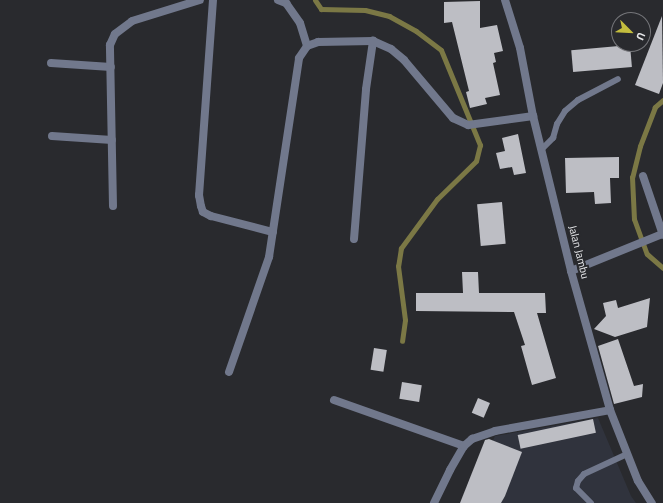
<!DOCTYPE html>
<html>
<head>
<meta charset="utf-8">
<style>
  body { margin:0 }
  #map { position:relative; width:663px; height:503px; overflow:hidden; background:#292a2e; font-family:"Titillium Web",sans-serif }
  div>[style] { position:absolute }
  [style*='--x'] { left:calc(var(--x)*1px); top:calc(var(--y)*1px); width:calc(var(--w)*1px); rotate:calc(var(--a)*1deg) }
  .built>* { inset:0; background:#30333d }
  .stream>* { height:5px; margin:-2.5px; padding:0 2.5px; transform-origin:2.5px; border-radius:2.5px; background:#7b7845 }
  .building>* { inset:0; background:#bdbec4; transform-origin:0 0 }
  .service>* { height:6px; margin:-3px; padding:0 3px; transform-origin:3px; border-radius:3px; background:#71788c }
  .minor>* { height:8px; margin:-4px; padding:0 4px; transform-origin:4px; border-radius:4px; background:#71788c }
  .tertiary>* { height:8px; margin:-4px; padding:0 4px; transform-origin:4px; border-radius:4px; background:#71788c }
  span { translate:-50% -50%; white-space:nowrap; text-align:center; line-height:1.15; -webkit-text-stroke:4px #292a2e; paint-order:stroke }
  .street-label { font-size:11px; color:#e5e6e9 }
  .north { position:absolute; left:611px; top:12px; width:40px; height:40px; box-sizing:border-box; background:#292a2e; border:1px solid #747579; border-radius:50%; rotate:114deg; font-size:11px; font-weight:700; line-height:16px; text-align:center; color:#e5e6e9 }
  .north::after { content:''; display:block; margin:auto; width:14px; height:18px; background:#c3bd3e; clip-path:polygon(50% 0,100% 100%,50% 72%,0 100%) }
</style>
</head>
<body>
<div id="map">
  <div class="built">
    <i style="clip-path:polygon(598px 418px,631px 496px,636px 503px,465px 503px,495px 436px)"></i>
  </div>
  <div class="stream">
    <i style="--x:315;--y:0;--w:11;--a:56"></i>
    <i style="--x:321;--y:9;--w:44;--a:1.3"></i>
    <i style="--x:365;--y:10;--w:25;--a:14"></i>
    <i style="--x:389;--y:16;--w:31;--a:29"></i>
    <i style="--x:416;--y:31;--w:31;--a:37"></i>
    <i style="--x:441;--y:50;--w:103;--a:67.7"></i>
    <i style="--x:480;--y:145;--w:16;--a:104"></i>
    <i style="--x:476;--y:161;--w:54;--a:135.7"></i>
    <i style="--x:437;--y:199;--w:61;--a:126.3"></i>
    <i style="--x:401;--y:248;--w:18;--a:99"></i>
    <i style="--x:398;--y:266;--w:54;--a:82.6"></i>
    <i style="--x:405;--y:320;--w:21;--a:98"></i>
    <i style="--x:663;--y:100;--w:11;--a:139"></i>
    <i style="--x:655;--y:107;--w:42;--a:111"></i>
    <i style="--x:640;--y:146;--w:32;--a:104"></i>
    <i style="--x:632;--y:177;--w:42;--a:87.3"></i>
    <i style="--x:634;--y:219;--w:37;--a:70"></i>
    <i style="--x:647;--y:254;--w:21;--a:41"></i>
  </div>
  <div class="building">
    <i style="clip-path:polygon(480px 1px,480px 28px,497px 25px,503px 51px,494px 53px,496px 62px,493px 63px,500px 95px,485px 98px,487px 104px,470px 108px,466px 92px,469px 91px,452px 22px,444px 23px,444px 2px)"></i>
    <i style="clip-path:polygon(662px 16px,663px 83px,659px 94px,635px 85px)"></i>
    <i style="left:630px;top:45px;width:22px;height:59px;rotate:85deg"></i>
    <i style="clip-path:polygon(518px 134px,526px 173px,514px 175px,512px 167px,500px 169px,496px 153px,505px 151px,502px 138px)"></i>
    <i style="clip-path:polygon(619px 157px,619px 178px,610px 178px,611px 203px,595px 204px,594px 192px,566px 193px,565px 158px)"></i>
    <i style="left:502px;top:202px;width:42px;height:25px;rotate:85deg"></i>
    <i style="clip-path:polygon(462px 272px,478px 272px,479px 293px,545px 293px,546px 313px,537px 313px,556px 378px,532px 385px,521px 346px,525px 345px,514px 312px,416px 311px,416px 293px,463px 293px)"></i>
    <i style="clip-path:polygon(650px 298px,647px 327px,615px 337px,594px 329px,606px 316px,603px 303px,616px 300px,618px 308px)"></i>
    <i style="clip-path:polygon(618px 339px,634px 386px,643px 384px,642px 397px,614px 404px,598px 346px)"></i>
    <i style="left:374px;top:348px;width:13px;height:22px;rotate:9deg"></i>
    <i style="left:402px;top:382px;width:20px;height:17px;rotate:9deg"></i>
    <i style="left:478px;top:398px;width:13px;height:16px;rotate:23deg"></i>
    <i style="left:593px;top:419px;width:14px;height:77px;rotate:78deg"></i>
    <i style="clip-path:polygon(489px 439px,522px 452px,505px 496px,501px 503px,460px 503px,485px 440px)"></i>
  </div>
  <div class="service">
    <i style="--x:542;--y:149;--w:16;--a:-45"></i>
    <i style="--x:553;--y:138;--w:15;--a:-74"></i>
    <i style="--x:557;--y:124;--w:15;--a:-58"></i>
    <i style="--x:565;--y:111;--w:17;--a:-40"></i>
    <i style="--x:578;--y:100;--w:45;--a:-27.7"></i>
    <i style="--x:591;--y:503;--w:21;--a:-135"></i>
    <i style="--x:576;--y:488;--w:7;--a:-74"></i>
    <i style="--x:578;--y:481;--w:9;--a:-49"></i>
    <i style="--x:584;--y:474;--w:47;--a:-24.9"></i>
  </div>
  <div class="minor">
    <i style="--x:213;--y:0;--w:196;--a:94.1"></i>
    <i style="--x:199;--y:195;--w:11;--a:80"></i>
    <i style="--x:201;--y:206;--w:6;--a:72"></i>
    <i style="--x:203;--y:212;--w:9;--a:27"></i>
    <i style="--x:211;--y:216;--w:64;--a:14.5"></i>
    <i style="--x:278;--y:0;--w:9;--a:21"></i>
    <i style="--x:286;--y:3;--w:24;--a:55"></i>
    <i style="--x:300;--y:23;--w:24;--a:73"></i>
    <i style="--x:51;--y:63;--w:60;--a:3.8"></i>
    <i style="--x:52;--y:136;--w:60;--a:3.8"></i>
    <i style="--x:643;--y:176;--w:62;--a:71.3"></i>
    <i style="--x:113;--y:206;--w:161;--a:-91.1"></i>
    <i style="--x:110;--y:45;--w:12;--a:-66"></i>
    <i style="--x:115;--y:34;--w:21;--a:-37"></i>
    <i style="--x:132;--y:21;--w:71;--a:-17.2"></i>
    <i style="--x:354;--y:239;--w:150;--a:-85.4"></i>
    <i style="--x:366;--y:89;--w:49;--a:-81.7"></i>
    <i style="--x:571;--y:271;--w:98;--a:-22.1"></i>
    <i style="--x:229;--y:372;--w:122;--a:-70.8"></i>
    <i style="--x:269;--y:257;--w:201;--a:-81.4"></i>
    <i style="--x:299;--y:58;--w:14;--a:-56"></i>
    <i style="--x:307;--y:46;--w:12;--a:-20"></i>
    <i style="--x:318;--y:42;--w:55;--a:-1"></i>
    <i style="--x:373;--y:41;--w:20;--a:24"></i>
    <i style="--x:391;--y:49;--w:17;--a:40"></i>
    <i style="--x:404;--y:60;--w:76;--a:49.8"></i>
    <i style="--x:453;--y:118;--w:17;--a:25"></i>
    <i style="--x:468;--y:125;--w:66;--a:-7.9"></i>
    <i style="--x:334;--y:400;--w:138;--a:19.5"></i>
    <i style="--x:434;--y:503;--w:37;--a:-64"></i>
    <i style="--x:450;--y:470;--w:28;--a:-60"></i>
    <i style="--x:464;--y:446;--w:11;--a:-41"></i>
    <i style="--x:472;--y:439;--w:24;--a:-19"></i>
    <i style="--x:495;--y:431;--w:117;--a:-10.3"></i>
  </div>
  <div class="tertiary">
    <i style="--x:505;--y:0;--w:50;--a:72.6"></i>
    <i style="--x:520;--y:48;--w:69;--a:79.2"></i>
    <i style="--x:533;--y:116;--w:160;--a:76.2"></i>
    <i style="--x:571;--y:271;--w:144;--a:74.3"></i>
    <i style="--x:610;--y:410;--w:76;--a:68.5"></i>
    <i style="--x:638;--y:481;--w:26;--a:58"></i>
  </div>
  <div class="street-label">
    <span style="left:579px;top:252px;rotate:76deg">Jalan Jambu</span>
  </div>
  <div class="north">U</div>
</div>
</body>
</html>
